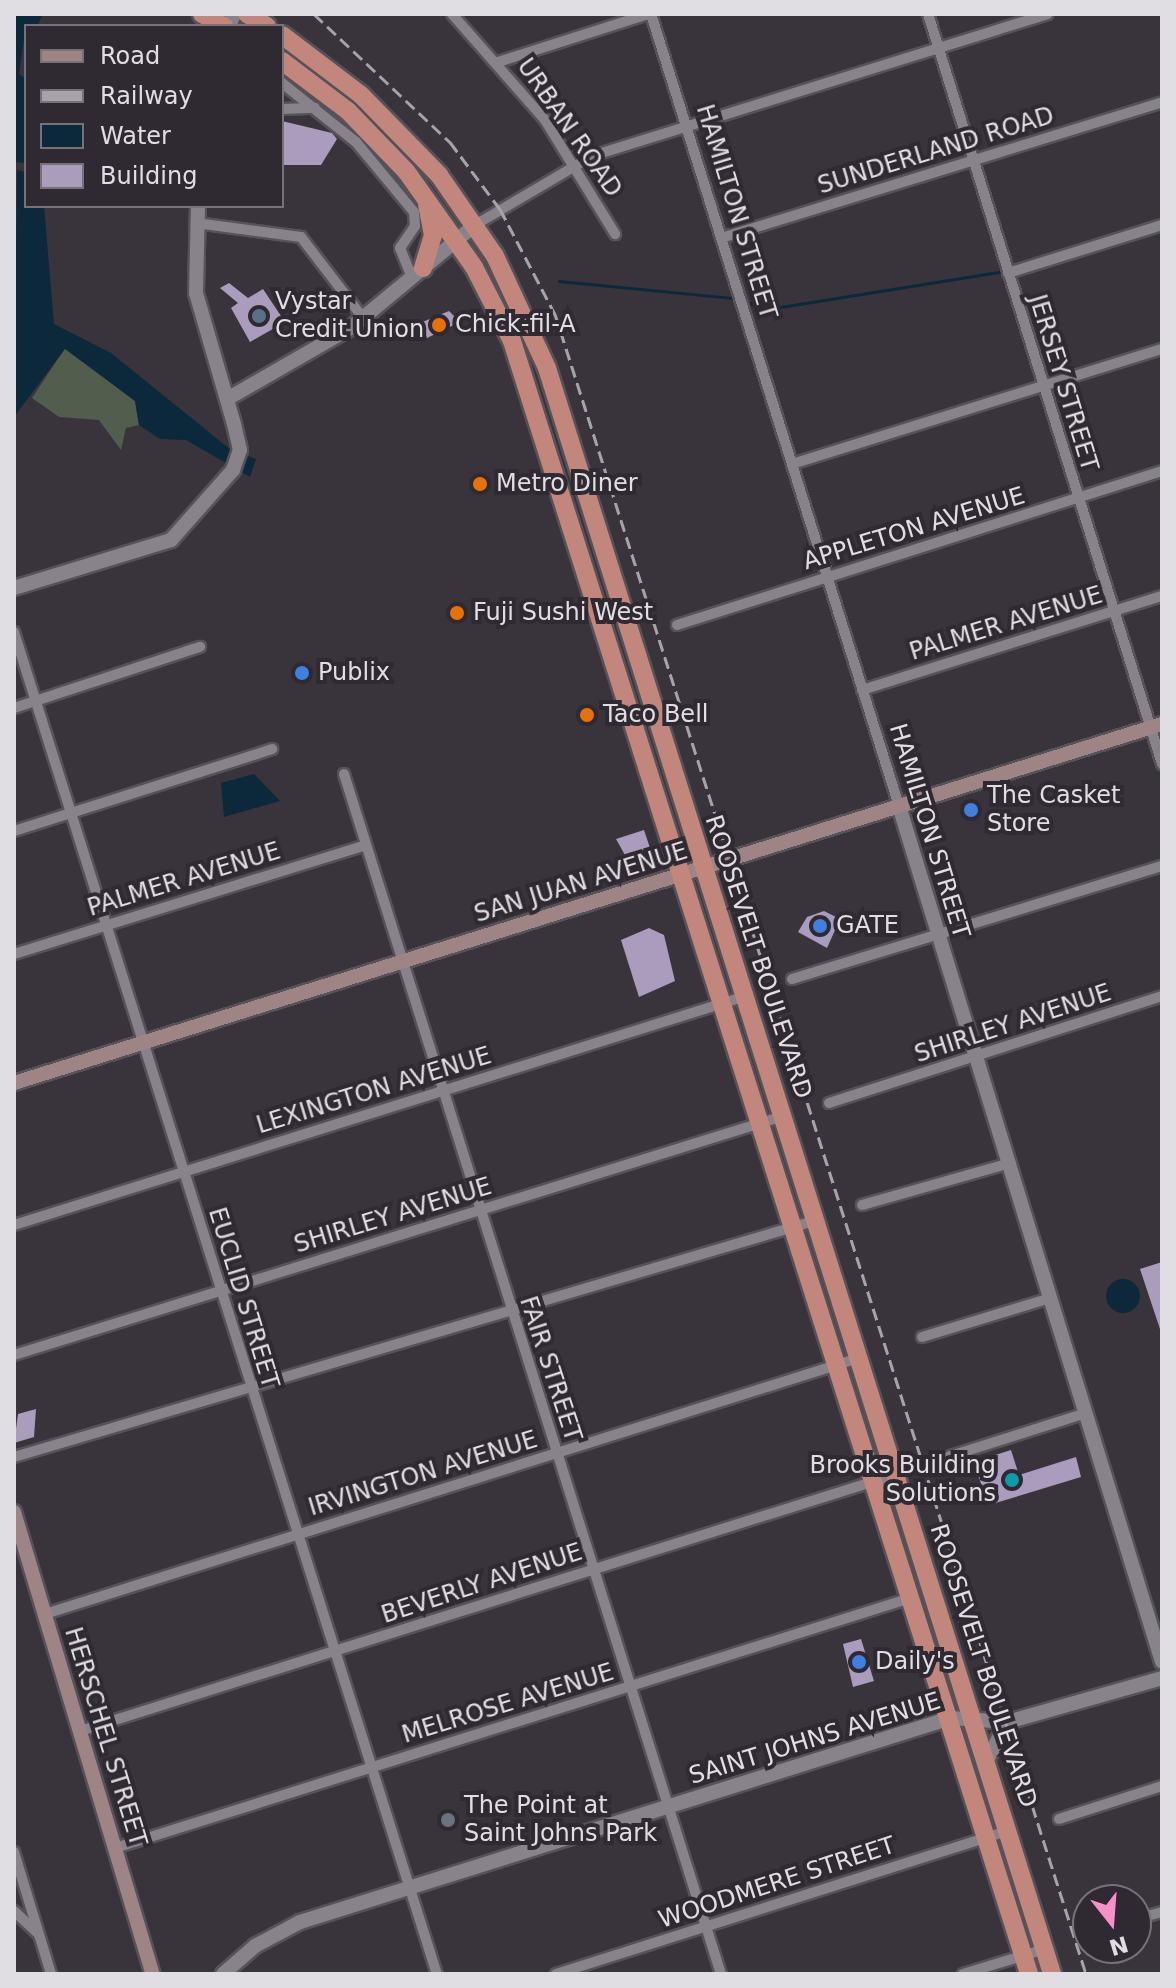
<!DOCTYPE html>
<html>
<head>
<meta charset="utf-8">
<style>
  body { margin:0 }
  #map { position:relative; width:1176px; height:1988px; overflow:hidden; background:#39343b; font-family:"DejaVu Sans",sans-serif }
  div>[style] { position:absolute }
  [style*='--x'] { left:calc(var(--x)*1px); top:calc(var(--y)*1px); width:calc(var(--w)*1px); rotate:calc(var(--a)*1deg) }
  .green>* { inset:0; background:#515d4d }
  .water>* { inset:0; background:#0b293a }
  .round { border-radius:50% }
  .stream>* { height:3px; margin:-1.5px; padding:0 1.5px; transform-origin:1.5px; border-radius:1.5px; background:#0b293a }
  .building>* { inset:0; background:#aa9cbc }
  .roads { filter:drop-shadow(2px 0 #565258) drop-shadow(-2px 0 #565258) drop-shadow(0 2px #565258) drop-shadow(0 -2px #565258) }
  .minor>* { height:10px; margin:-5px; padding:0 5px; transform-origin:5px; border-radius:5px; background:#88838b }
  .tertiary>* { height:14px; margin:-7px; padding:0 7px; transform-origin:7px; border-radius:7px; background:#88838b }
  .secondary>* { height:14px; margin:-7px; padding:0 7px; transform-origin:7px; border-radius:7px; background:#9e8485 }
  .trunk>* { height:18px; margin:-9px; padding:0 9px; transform-origin:9px; border-radius:9px; background:#c2867c }
  .rail>* { height:3px; margin-top:-1.5px; transform-origin:0; background:repeating-linear-gradient(90deg,#a7a4a9 0 12px,transparent 0 18px) }
  .dots>* { width:22px; height:22px; translate:-50% -50%; box-sizing:border-box; border:4px solid #2f2a31; border-radius:50% }
  span { translate:-50% -50%; white-space:nowrap; text-align:center; line-height:1.15; -webkit-text-stroke:8px #2f2a31; paint-order:stroke }
  .street-label { font-size:24px; color:#e0dee2 }
  .poi-label { font-size:24px; color:#e0dee2 }
  .left { translate:0 -50%; text-align:left }
  .right { translate:-100% -50%; text-align:right }
  .frame { position:absolute; inset:0; border:16px solid #e0dee2; pointer-events:none }
  .legend { position:absolute; left:24px; top:24px; width:260px; height:184px; box-sizing:border-box; background:#2f2a31; border:2px solid #767278; margin:0; padding:10px 14px; list-style:none; font-size:24px; color:#e0dee2 }
  .legend li { display:flex; align-items:center; gap:16px; height:40px }
  .legend b { width:40px; border:2px solid #767278 }
  .north { position:absolute; left:1072px; top:1884px; width:80px; height:80px; box-sizing:border-box; background:#2f2a31; border:2px solid #767278; border-radius:50%; rotate:163deg; font-size:22px; font-weight:700; line-height:32px; text-align:center; color:#e0dee2 }
  .north::after { content:''; display:block; margin:auto; width:28px; height:36px; background:#f98fc8; clip-path:polygon(50% 0,100% 100%,50% 72%,0 100%) }
</style>
</head>
<body>
<div id="map">
  <div class="green">
    <i style="clip-path:polygon(65px 348px,135px 401px,139px 425px,126px 428px,121px 450px,99px 420px,59px 417px,32px 398px)"></i>
  </div>
  <div class="water">
    <i style="clip-path:polygon(14px 14px,43px 14px,37px 26px,26px 26px,19px 74px,26px 79px,26px 163px,14px 162px)"></i>
    <i style="clip-path:polygon(17px 170px,26px 172px,26px 206px,44px 206px,54px 324px,111px 353px,231px 450px,256px 459px,250px 477px,186px 440px,160px 439px,139px 425px,135px 401px,65px 349px,14px 417px)"></i>
    <i style="clip-path:polygon(254px 774px,280px 801px,224px 817px,221px 783px)"></i>
    <i class="round" style="left:1106px;top:1279px;width:34px;height:34px"></i>
  </div>
  <div class="stream">
    <i style="--x:559;--y:281;--w:173;--a:5.6"></i>
    <i style="--x:750;--y:303;--w:19;--a:18"></i>
    <i style="--x:768;--y:309;--w:235;--a:-9.1"></i>
  </div>
  <div class="building">
    <i style="clip-path:polygon(282px 121px,332px 133px,337px 139px,321px 165px,282px 165px)"></i>
    <i style="clip-path:polygon(229px 283px,248px 298px,263px 289px,285px 322px,250px 342px,231px 308px,238px 303px,220px 288px)"></i>
    <i style="clip-path:polygon(449px 311px,460px 322px,427px 338px,420px 323px)"></i>
    <i style="clip-path:polygon(644px 830px,653px 857px,630px 864px,616px 839px)"></i>
    <i style="clip-path:polygon(824px 911px,840px 919px,827px 948px,798px 932px,807px 917px)"></i>
    <i style="clip-path:polygon(649px 928px,664px 935px,675px 981px,639px 997px,621px 940px)"></i>
    <i style="clip-path:polygon(1162px 1262px,1162px 1331px,1161px 1332px,1140px 1269px)"></i>
    <i style="clip-path:polygon(36px 1409px,34px 1437px,14px 1443px,18px 1414px)"></i>
    <i style="clip-path:polygon(1011px 1450px,1019px 1475px,1076px 1457px,1081px 1477px,989px 1505px,973px 1462px)"></i>
    <i style="clip-path:polygon(861px 1639px,874px 1681px,853px 1687px,843px 1644px)"></i>
  </div>
  <div class="roads">
    <div class="minor">
      <i style="--x:452;--y:14;--w:141;--a:48.7"></i>
      <i style="--x:545;--y:120;--w:134;--a:58.4"></i>
      <i style="--x:651;--y:14;--w:830;--a:72.61"></i>
      <i style="--x:928;--y:14;--w:786;--a:72.67"></i>
      <i style="--x:498;--y:62;--w:157;--a:-17.7"></i>
      <i style="--x:282;--y:83;--w:95;--a:38.6"></i>
      <i style="--x:356;--y:142;--w:91;--a:50.4"></i>
      <i style="--x:414;--y:212;--w:14;--a:86"></i>
      <i style="--x:415;--y:226;--w:27;--a:124"></i>
      <i style="--x:400;--y:248;--w:32;--a:68"></i>
      <i style="--x:282;--y:109;--w:33;--a:-2"></i>
      <i style="--x:196;--y:223;--w:106;--a:7.6"></i>
      <i style="--x:301;--y:237;--w:103;--a:52.5"></i>
      <i style="--x:475;--y:225;--w:136;--a:-30.5"></i>
      <i style="--x:592;--y:156;--w:477;--a:-17.3"></i>
      <i style="--x:721;--y:238;--w:461;--a:-17.1"></i>
      <i style="--x:1008;--y:273;--w:161;--a:-17.3"></i>
      <i style="--x:792;--y:464;--w:387;--a:-17.3"></i>
      <i style="--x:677;--y:625;--w:509;--a:-17.62"></i>
      <i style="--x:14;--y:632;--w:1407;--a:72.51"></i>
      <i style="--x:862;--y:690;--w:314;--a:-17.4"></i>
      <i style="--x:14;--y:708;--w:196;--a:-18.2"></i>
      <i style="--x:344;--y:774;--w:1258;--a:72.56"></i>
      <i style="--x:14;--y:831;--w:271;--a:-17.6"></i>
      <i style="--x:14;--y:954;--w:368;--a:-17.2"></i>
      <i style="--x:792;--y:979;--w:387;--a:-17"></i>
      <i style="--x:829;--y:1103;--w:350;--a:-17.8"></i>
      <i style="--x:862;--y:1205;--w:151;--a:-15.8"></i>
      <i style="--x:14;--y:1225;--w:767;--a:-17.37"></i>
      <i style="--x:922;--y:1337;--w:131;--a:-16.9"></i>
      <i style="--x:14;--y:1355;--w:805;--a:-17.26"></i>
      <i style="--x:14;--y:1457;--w:837;--a:-16.44"></i>
      <i style="--x:941;--y:1459;--w:149;--a:-17.6"></i>
      <i style="--x:45;--y:1614;--w:853;--a:-17.46"></i>
      <i style="--x:80;--y:1731;--w:856;--a:-17.46"></i>
      <i style="--x:1059;--y:1819;--w:108;--a:-17.8"></i>
      <i style="--x:115;--y:1848;--w:834;--a:-17.44"></i>
      <i style="--x:14;--y:1852;--w:127;--a:73.1"></i>
      <i style="--x:14;--y:1911;--w:33;--a:43"></i>
      <i style="--x:1136;--y:1919;--w:27;--a:-15"></i>
      <i style="--x:556;--y:1974;--w:474;--a:-17.6"></i>
      <i style="--x:963;--y:1974;--w:86;--a:-17"></i>
    </div>
    <div class="tertiary">
      <i style="--x:229;--y:26;--w:13;--a:-67"></i>
      <i style="--x:227;--y:399;--w:144;--a:-29.9"></i>
      <i style="--x:352;--y:327;--w:160;--a:-39.7"></i>
      <i style="--x:14;--y:588;--w:164;--a:-17"></i>
      <i style="--x:171;--y:540;--w:94;--a:-48.5"></i>
      <i style="--x:233;--y:470;--w:21;--a:-71"></i>
      <i style="--x:240;--y:450;--w:27;--a:-103"></i>
      <i style="--x:234;--y:424;--w:136;--a:-106.2"></i>
      <i style="--x:196;--y:293;--w:87;--a:-88.7"></i>
      <i style="--x:899;--y:806;--w:895;--a:72.92"></i>
      <i style="--x:987;--y:1760;--w:43;--a:-62.2"></i>
      <i style="--x:223;--y:1974;--w:43;--a:-41.2"></i>
      <i style="--x:255;--y:1946;--w:51;--a:-28.1"></i>
      <i style="--x:300;--y:1922;--w:214;--a:-17.4"></i>
      <i style="--x:504;--y:1858;--w:468;--a:-17.4"></i>
      <i style="--x:951;--y:1718;--w:56;--a:4.1"></i>
      <i style="--x:1007;--y:1722;--w:161;--a:-15.8"></i>
    </div>
    <div class="secondary">
      <i style="--x:14;--y:1083;--w:1203;--a:-17.37"></i>
      <i style="--x:14;--y:1512;--w:482;--a:73.3"></i>
    </div>
    <div class="trunk">
      <i style="--x:202;--y:14;--w:25;--a:29"></i>
      <i style="--x:247;--y:14;--w:23;--a:31"></i>
      <i style="--x:282;--y:35;--w:99;--a:37.2"></i>
      <i style="--x:361;--y:95;--w:112;--a:45.7"></i>
      <i style="--x:439;--y:175;--w:98;--a:55.3"></i>
      <i style="--x:495;--y:256;--w:123;--a:65.1"></i>
      <i style="--x:547;--y:368;--w:1684;--a:72.54"></i>
      <i style="--x:282;--y:61;--w:83;--a:37.1"></i>
      <i style="--x:348;--y:111;--w:83;--a:46"></i>
      <i style="--x:406;--y:171;--w:118;--a:54.7"></i>
      <i style="--x:474;--y:267;--w:83;--a:62.8"></i>
      <i style="--x:512;--y:341;--w:1713;--a:72.43"></i>
      <i style="--x:423;--y:268;--w:34;--a:-73"></i>
      <i style="--x:433;--y:235;--w:31;--a:-101"></i>
    </div>
  </div>
  <div class="rail">
    <i style="--x:314;--y:14;--w:187;--a:43.3"></i>
    <i style="--x:450;--y:142;--w:84;--a:53.3"></i>
    <i style="--x:500;--y:209;--w:119;--a:62.4"></i>
    <i style="--x:555;--y:314;--w:1743;--a:72.26"></i>
  </div>
  <div class="dots">
    <i style="left:259px;top:316px;background:#5c6f8a"></i>
    <i style="left:439px;top:325px;background:#e8710a"></i>
    <i style="left:480px;top:484px;background:#e8710a"></i>
    <i style="left:457px;top:613px;background:#e8710a"></i>
    <i style="left:302px;top:673px;background:#3f7fe0"></i>
    <i style="left:587px;top:715px;background:#e8710a"></i>
    <i style="left:971px;top:810px;background:#3f7fe0"></i>
    <i style="left:820px;top:926px;background:#3f7fe0"></i>
    <i style="left:1012px;top:1480px;background:#0f9aa8"></i>
    <i style="left:859px;top:1662px;background:#3f7fe0"></i>
    <i style="left:448px;top:1820px;background:#6b7280"></i>
  </div>
  <div class="street-label">
    <span style="left:569px;top:128px;rotate:55deg">URBAN ROAD</span>
    <span style="left:936px;top:151px;rotate:-17deg">SUNDERLAND ROAD</span>
    <span style="left:736px;top:212px;rotate:73deg">HAMILTON STREET</span>
    <span style="left:1063px;top:383px;rotate:73deg">JERSEY STREET</span>
    <span style="left:914px;top:529px;rotate:-17deg">APPLETON AVENUE</span>
    <span style="left:1006px;top:624px;rotate:-17deg">PALMER AVENUE</span>
    <span style="left:929px;top:831px;rotate:73deg">HAMILTON STREET</span>
    <span style="left:184px;top:880px;rotate:-17deg">PALMER AVENUE</span>
    <span style="left:581px;top:883px;rotate:-17deg">SAN JUAN AVENUE</span>
    <span style="left:758px;top:957px;rotate:72deg">ROOSEVELT BOULEVARD</span>
    <span style="left:1013px;top:1024px;rotate:-18deg">SHIRLEY AVENUE</span>
    <span style="left:374px;top:1091px;rotate:-17deg">LEXINGTON AVENUE</span>
    <span style="left:393px;top:1216px;rotate:-17deg">SHIRLEY AVENUE</span>
    <span style="left:243px;top:1298px;rotate:73deg">EUCLID STREET</span>
    <span style="left:550px;top:1369px;rotate:72deg">FAIR STREET</span>
    <span style="left:423px;top:1474px;rotate:-17deg">IRVINGTON AVENUE</span>
    <span style="left:482px;top:1584px;rotate:-18deg">BEVERLY AVENUE</span>
    <span style="left:983px;top:1666px;rotate:72deg">ROOSEVELT BOULEVARD</span>
    <span style="left:508px;top:1704px;rotate:-17deg">MELROSE AVENUE</span>
    <span style="left:105px;top:1737px;rotate:73deg">HERSCHEL STREET</span>
    <span style="left:815px;top:1739px;rotate:-17deg">SAINT JOHNS AVENUE</span>
    <span style="left:777px;top:1883px;rotate:-18deg">WOODMERE STREET</span>
  </div>
  <div class="poi-label">
    <span class="left" style="left:275px;top:316px">Vystar<br>Credit Union</span>
    <span class="left" style="left:455px;top:325px">Chick-fil-A</span>
    <span class="left" style="left:496px;top:484px">Metro Diner</span>
    <span class="left" style="left:473px;top:613px">Fuji Sushi West</span>
    <span class="left" style="left:318px;top:673px">Publix</span>
    <span class="left" style="left:603px;top:715px">Taco Bell</span>
    <span class="left" style="left:987px;top:810px">The Casket<br>Store</span>
    <span class="left" style="left:836px;top:926px">GATE</span>
    <span class="right" style="left:996px;top:1480px">Brooks Building<br>Solutions</span>
    <span class="left" style="left:875px;top:1662px">Daily's</span>
    <span class="left" style="left:464px;top:1820px">The Point at<br>Saint Johns Park</span>
  </div>
  <div class="frame"></div>
  <ul class="legend">
  <li><b style="height:10px;background:#9e8485"></b>Road</li>
  <li><b style="height:10px;background:#a7a4a9"></b>Railway</li>
  <li><b style="height:22px;background:#0b293a"></b>Water</li>
  <li><b style="height:22px;background:#aa9cbc"></b>Building</li>
  </ul>
  <div class="north">N</div>
</div>
</body>
</html>
